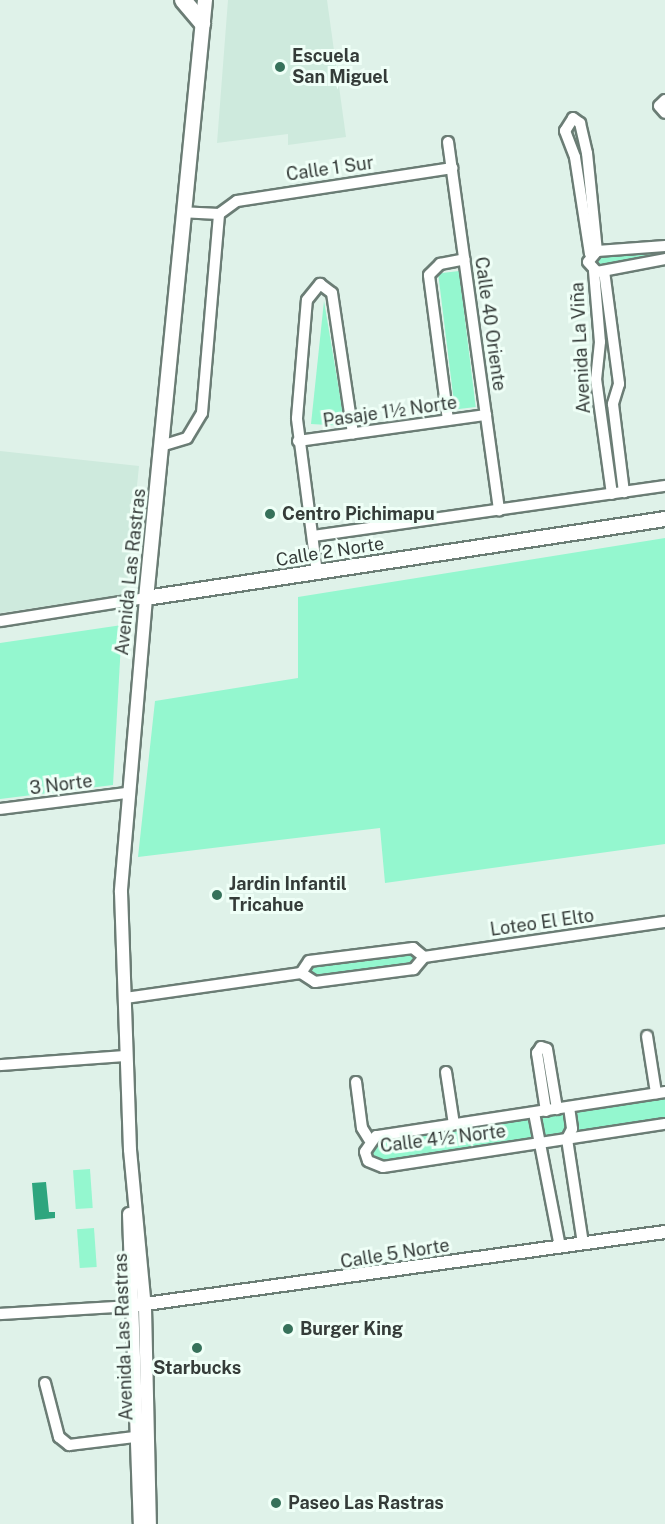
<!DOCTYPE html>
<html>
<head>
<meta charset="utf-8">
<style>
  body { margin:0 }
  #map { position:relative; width:665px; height:1524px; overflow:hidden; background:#dff2e9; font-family:"Public Sans",sans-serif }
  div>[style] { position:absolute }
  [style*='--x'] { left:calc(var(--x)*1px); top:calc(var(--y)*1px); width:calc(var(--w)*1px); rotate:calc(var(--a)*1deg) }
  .built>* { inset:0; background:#ceeadd }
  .green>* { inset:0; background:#94f7cf; transform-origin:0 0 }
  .water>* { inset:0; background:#2ea57e }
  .roads { filter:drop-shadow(2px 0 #6b7d75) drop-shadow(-2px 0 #6b7d75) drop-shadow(0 2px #6b7d75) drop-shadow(0 -2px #6b7d75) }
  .minor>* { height:10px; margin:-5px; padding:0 5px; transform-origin:5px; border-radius:5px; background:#fff }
  .tertiary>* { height:12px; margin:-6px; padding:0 6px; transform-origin:6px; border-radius:6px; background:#fff }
  .secondary>* { height:14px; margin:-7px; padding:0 7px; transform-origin:7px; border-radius:7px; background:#fff }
  .trunk>* { height:16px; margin:-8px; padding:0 8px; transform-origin:8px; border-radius:8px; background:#fff }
  .dots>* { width:16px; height:16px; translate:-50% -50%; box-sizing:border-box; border:3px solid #effff7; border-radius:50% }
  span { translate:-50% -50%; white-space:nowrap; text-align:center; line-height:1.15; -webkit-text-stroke:6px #effff7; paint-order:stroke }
  .poi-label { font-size:18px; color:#353c39; font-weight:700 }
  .left { translate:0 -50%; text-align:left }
  .street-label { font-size:18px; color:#353c39 }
</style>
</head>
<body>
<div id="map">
  <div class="built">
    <i style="clip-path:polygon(228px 0,327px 0,346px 137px,288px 145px,288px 134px,217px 143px)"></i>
    <i style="clip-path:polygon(0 451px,139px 466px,126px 594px,0 613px)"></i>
  </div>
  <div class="green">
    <i style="clip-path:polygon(665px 246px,665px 259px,604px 271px,588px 258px)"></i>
    <i style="left:459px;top:271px;width:137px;height:21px;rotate:83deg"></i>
    <i style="clip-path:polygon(324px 301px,345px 426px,311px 424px)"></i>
    <i style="clip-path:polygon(665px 538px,665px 844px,385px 883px,380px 828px,138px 857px,155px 701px,298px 678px,298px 597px)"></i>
    <i style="clip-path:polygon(122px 625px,113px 785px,0 799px,0 643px)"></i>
    <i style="clip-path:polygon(413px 954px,418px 957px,414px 964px,314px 977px,308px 972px,313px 967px)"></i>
    <i style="clip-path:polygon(665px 1097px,665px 1120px,388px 1162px,371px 1155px,373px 1142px)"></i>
    <i style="left:90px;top:1169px;width:39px;height:17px;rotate:86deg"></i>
    <i style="left:94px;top:1228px;width:39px;height:17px;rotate:86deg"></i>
  </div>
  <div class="water">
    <i style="clip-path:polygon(46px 1182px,49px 1212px,55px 1212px,55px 1218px,35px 1220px,32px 1183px)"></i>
  </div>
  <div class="roads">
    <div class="minor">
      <i style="--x:665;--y:100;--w:8;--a:135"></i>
      <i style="--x:659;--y:106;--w:9;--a:49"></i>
      <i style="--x:448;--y:142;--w:372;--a:82.1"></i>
      <i style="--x:219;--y:214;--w:22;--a:-36"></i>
      <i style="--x:237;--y:201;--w:218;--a:-8.7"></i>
      <i style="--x:665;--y:246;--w:68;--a:175.8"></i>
      <i style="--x:597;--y:251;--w:14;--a:129"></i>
      <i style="--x:588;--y:262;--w:13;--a:48"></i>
      <i style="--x:597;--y:272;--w:69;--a:-10.8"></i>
      <i style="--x:590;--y:254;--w:98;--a:-98.8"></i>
      <i style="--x:575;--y:157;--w:28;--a:-111"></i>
      <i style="--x:565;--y:131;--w:15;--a:-58"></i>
      <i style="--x:573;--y:118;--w:9;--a:36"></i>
      <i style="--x:580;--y:123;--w:31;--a:77"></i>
      <i style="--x:587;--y:153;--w:99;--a:84.2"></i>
      <i style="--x:594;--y:271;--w:71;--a:85.2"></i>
      <i style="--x:600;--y:342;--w:37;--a:96"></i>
      <i style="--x:596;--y:379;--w:116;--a:82.1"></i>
      <i style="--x:604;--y:271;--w:114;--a:82.4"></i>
      <i style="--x:619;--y:384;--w:21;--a:107"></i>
      <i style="--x:613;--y:404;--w:89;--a:82.9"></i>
      <i style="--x:448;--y:420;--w:146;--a:-97.5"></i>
      <i style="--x:429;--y:275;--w:16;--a:-45"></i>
      <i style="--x:440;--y:264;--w:25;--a:-11"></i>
      <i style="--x:298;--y:441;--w:190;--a:-7.9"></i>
      <i style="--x:161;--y:446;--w:27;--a:-17"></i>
      <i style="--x:187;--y:438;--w:29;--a:-59"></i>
      <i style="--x:202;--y:413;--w:200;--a:-85.1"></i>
      <i style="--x:219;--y:214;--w:35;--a:-177"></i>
      <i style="--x:313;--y:536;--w:356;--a:-8.1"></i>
      <i style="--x:317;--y:573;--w:156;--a:-97.4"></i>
      <i style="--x:297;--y:418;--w:118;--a:-85.2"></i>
      <i style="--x:307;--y:300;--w:21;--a:-51"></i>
      <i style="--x:320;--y:284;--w:15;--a:37"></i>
      <i style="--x:332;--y:293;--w:142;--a:81.5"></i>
      <i style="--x:0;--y:621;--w:148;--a:-9"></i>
      <i style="--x:0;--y:809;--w:128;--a:-7.2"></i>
      <i style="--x:413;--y:948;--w:14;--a:39"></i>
      <i style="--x:424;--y:957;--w:16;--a:130"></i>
      <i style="--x:414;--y:969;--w:100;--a:172.5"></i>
      <i style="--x:315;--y:982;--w:17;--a:-147"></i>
      <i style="--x:301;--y:973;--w:14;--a:-56"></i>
      <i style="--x:309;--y:961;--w:105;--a:-7.1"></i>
      <i style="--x:424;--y:957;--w:244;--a:-8.3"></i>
      <i style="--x:125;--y:998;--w:178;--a:-8.1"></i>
      <i style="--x:647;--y:1036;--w:58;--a:81"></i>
      <i style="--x:0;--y:1065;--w:127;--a:-4.1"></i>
      <i style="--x:446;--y:1072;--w:53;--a:81.3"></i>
      <i style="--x:356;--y:1082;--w:46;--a:82.6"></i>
      <i style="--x:362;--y:1128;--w:13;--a:58"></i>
      <i style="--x:665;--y:1092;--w:292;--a:171.3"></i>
      <i style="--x:376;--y:1136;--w:19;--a:125"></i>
      <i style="--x:365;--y:1152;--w:9;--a:72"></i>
      <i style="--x:368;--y:1161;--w:16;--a:22"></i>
      <i style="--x:383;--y:1167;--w:285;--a:-8.7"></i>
      <i style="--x:569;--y:1107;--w:22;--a:82"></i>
      <i style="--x:572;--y:1129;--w:11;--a:117"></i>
      <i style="--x:567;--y:1139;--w:106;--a:81.3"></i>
      <i style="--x:546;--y:1111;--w:59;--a:-98.8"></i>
      <i style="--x:537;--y:1053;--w:7;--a:-56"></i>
      <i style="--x:541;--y:1047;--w:6;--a:18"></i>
      <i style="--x:547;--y:1049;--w:61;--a:80.5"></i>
      <i style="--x:534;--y:1113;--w:136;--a:79"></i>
      <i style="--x:0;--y:1314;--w:131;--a:-3.5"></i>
      <i style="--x:45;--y:1383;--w:56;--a:75.5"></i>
      <i style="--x:59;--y:1437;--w:13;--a:39"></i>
      <i style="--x:69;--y:1445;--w:66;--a:-6.9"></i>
    </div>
    <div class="tertiary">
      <i style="--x:146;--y:598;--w:295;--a:94.9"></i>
      <i style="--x:121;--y:892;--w:258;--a:88"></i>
      <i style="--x:130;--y:1150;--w:159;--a:84.6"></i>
      <i style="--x:145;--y:1308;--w:216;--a:88.7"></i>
      <i style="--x:129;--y:1214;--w:310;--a:88"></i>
      <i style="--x:131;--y:1306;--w:539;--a:-7.89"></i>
    </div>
    <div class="secondary">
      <i style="--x:205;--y:0;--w:601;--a:95.63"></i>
      <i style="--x:146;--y:598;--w:525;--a:-8.65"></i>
    </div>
    <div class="trunk">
      <i style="--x:183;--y:0;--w:30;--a:50"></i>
    </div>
  </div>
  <div class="dots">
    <i style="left:280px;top:67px;background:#36715a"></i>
    <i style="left:270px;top:514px;background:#36715a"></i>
    <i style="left:217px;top:895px;background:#36715a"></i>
    <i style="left:288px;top:1329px;background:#36715a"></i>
    <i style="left:197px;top:1348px;background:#36715a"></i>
    <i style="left:276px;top:1503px;background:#36715a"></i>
  </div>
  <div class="poi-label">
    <span class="left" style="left:292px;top:67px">Escuela<br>San Miguel</span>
    <span class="left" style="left:282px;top:514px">Centro Pichimapu</span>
    <span class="left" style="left:229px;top:895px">Jardin Infantil<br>Tricahue</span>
    <span class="left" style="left:300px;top:1329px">Burger King</span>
    <span style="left:197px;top:1368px">Starbucks</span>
    <span class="left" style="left:288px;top:1503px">Paseo Las Rastras</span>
  </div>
  <div class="street-label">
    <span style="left:330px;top:169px;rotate:-8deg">Calle 1 Sur</span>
    <span style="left:490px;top:324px;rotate:82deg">Calle 40 Oriente</span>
    <span style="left:581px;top:348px;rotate:-93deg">Avenida La Viña</span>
    <span style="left:390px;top:412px;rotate:-8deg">Pasaje 1½ Norte</span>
    <span style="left:330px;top:552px;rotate:-9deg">Calle 2 Norte</span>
    <span style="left:131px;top:572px;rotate:-84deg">Avenida Las Rastras</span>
    <span style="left:61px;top:785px;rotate:-7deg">3 Norte</span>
    <span style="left:542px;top:923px;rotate:-8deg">Loteo El Elto</span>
    <span style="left:443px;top:1139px;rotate:-7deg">Calle 4½ Norte</span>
    <span style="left:395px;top:1254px;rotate:-9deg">Calle 5 Norte</span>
    <span style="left:124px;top:1337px;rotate:-92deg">Avenida Las Rastras</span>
  </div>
</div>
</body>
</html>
